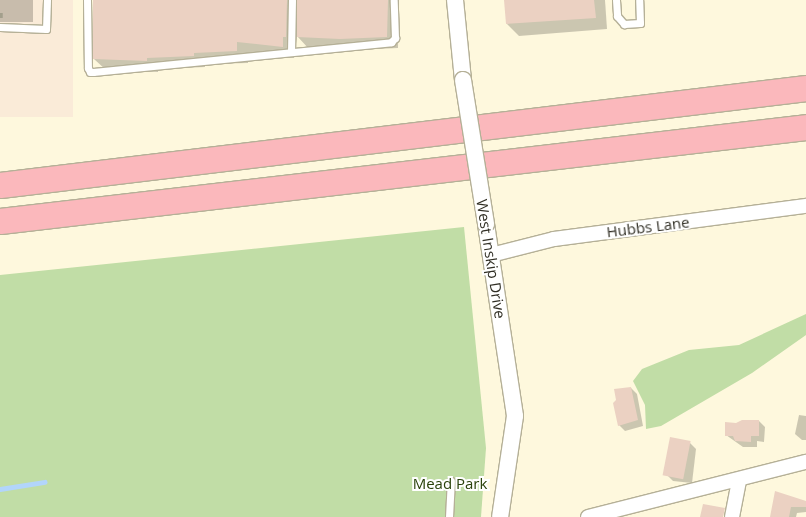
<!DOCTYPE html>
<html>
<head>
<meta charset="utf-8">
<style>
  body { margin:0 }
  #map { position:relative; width:806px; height:517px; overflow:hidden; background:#fef8dd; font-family:"Open Sans",sans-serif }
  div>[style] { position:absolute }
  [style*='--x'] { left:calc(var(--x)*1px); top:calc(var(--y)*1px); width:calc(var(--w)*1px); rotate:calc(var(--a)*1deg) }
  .commercial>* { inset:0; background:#faebd8; transform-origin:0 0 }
  .green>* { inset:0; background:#c1dda6 }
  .shadow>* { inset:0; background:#0003; transform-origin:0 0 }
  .stream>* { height:4.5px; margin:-2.25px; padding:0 2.25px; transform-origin:2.25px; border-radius:2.25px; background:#b2d5fb }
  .building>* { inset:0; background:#ebd1c2; transform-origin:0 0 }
  .path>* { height:2.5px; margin-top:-1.25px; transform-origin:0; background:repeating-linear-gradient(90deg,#a39f8c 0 5px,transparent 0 7.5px) }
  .roads { filter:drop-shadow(1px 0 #b5b097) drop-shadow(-1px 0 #b5b097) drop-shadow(0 1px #b5b097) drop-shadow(0 -1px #b5b097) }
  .service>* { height:7px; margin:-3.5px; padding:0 3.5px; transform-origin:3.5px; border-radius:3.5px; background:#fff }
  .minor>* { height:14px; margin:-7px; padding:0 7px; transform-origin:7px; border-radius:7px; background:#fff }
  .tertiary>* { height:16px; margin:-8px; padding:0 8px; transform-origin:8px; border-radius:8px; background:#fff }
  .motorway>* { height:25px; margin:-12.5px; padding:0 12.5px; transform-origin:12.5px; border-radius:12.5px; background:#fbb8bc }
  .bridges { filter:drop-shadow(1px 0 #b5b097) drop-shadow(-1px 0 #b5b097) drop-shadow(0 1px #b5b097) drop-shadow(0 -1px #b5b097) }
  .tertiary-bridge>* { height:16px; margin:-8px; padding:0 8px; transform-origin:8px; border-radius:8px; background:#fff }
  span { translate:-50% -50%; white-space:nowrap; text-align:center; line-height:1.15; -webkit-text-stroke:4px #fff; paint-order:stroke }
  .street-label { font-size:15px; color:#312f25 }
  .park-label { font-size:15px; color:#29410a }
</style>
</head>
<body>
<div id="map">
  <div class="commercial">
    <i style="left:0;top:0;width:73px;height:117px"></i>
  </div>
  <div class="green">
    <i style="clip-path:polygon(464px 227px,486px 448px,481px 517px,0 517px,0 275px)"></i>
    <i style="clip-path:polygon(806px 314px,806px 335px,752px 373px,661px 426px,646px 429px,645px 405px,633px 381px,642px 369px,689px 350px,739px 345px)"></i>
  </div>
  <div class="shadow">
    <i style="left:0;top:0;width:33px;height:22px"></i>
    <i style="clip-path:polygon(95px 0,399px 0,398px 48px,352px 50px,309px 49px,297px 36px,294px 58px,248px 53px,248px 63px,205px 64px,205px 67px,158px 69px,158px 72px,106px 70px,94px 59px)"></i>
    <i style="clip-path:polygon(505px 0,605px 0,607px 29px,519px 36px,507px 24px)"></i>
    <i style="clip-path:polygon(631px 388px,637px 394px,643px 426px,625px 431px,619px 425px)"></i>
    <i style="clip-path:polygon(799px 415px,806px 416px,806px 440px,802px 440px,795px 434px)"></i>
    <i style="clip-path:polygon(759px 421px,765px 427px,764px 442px,757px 441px,757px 447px,743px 447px,726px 435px)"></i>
    <i style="clip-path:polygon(690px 443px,696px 449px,692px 483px,673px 481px,667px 475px)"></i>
    <i style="clip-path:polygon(776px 493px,806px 502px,806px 512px,797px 513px,796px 517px,771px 517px)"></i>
  </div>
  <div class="stream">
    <i style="--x:0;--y:489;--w:45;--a:-9"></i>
  </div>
  <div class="building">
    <i style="clip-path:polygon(93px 0,287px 0,286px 37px,283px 37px,283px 47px,237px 42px,237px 51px,194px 53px,194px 56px,147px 58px,147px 61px,93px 59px)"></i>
    <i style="clip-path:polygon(297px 0,388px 0,387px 37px,340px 39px,297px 37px)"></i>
    <i style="clip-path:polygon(504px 0,594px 0,596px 18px,506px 24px)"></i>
    <i style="clip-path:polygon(631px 387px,638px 420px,618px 426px,613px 403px,616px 400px,614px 389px)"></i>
    <i style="clip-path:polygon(742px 420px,759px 420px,759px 436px,751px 436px,751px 442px,735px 441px,733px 436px,725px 436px,725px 422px,736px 423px)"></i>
    <i style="left:670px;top:437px;width:21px;height:39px;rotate:11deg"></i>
    <i style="clip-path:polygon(775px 491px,806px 501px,806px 507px,791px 507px,789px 517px,770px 517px)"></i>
    <i style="clip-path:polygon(703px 504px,725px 508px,723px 517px,700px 517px)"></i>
  </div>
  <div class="path">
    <i style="--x:1;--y:18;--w:7;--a:-90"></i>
  </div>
  <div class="roads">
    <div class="service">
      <i style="--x:87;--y:0;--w:68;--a:89.2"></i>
      <i style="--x:88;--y:68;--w:4;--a:63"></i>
      <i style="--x:90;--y:72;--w:3;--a:0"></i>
      <i style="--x:93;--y:72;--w:300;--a:-5.7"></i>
      <i style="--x:391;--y:42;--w:6;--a:-45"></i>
      <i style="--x:395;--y:38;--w:38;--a:-92"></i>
      <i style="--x:616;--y:0;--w:16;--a:86"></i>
      <i style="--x:617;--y:16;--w:11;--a:49"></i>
      <i style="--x:624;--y:24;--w:16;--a:-4"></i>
      <i style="--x:640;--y:23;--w:23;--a:-92"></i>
      <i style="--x:0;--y:27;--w:46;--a:2.5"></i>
      <i style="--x:46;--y:29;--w:29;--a:-88"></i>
      <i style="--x:291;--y:52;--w:52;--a:-88.9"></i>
      <i style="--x:449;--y:517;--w:36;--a:-87"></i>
    </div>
    <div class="minor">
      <i style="--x:491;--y:255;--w:65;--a:-14.3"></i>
      <i style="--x:554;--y:239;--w:254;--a:-7.5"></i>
      <i style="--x:588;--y:517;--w:225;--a:-14.2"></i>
      <i style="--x:732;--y:517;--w:38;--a:-79"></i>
    </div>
    <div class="tertiary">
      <i style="--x:455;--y:0;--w:80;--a:84.3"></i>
      <i style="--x:486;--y:224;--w:194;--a:81.4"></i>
      <i style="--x:515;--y:416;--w:102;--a:98.4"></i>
    </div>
    <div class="motorway">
      <i style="--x:0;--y:185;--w:812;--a:-6.86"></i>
      <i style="--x:0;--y:221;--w:811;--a:-6.65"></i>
    </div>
  </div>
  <div class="bridges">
    <div class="tertiary-bridge">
      <i style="--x:463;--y:80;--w:146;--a:80.9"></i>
    </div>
  </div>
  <div class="street-label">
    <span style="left:648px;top:227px;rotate:-7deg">Hubbs Lane</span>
    <span style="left:491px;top:259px;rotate:81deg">West Inskip Drive</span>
  </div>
  <div class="park-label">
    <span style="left:450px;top:484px">Mead Park</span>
  </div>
</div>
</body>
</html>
